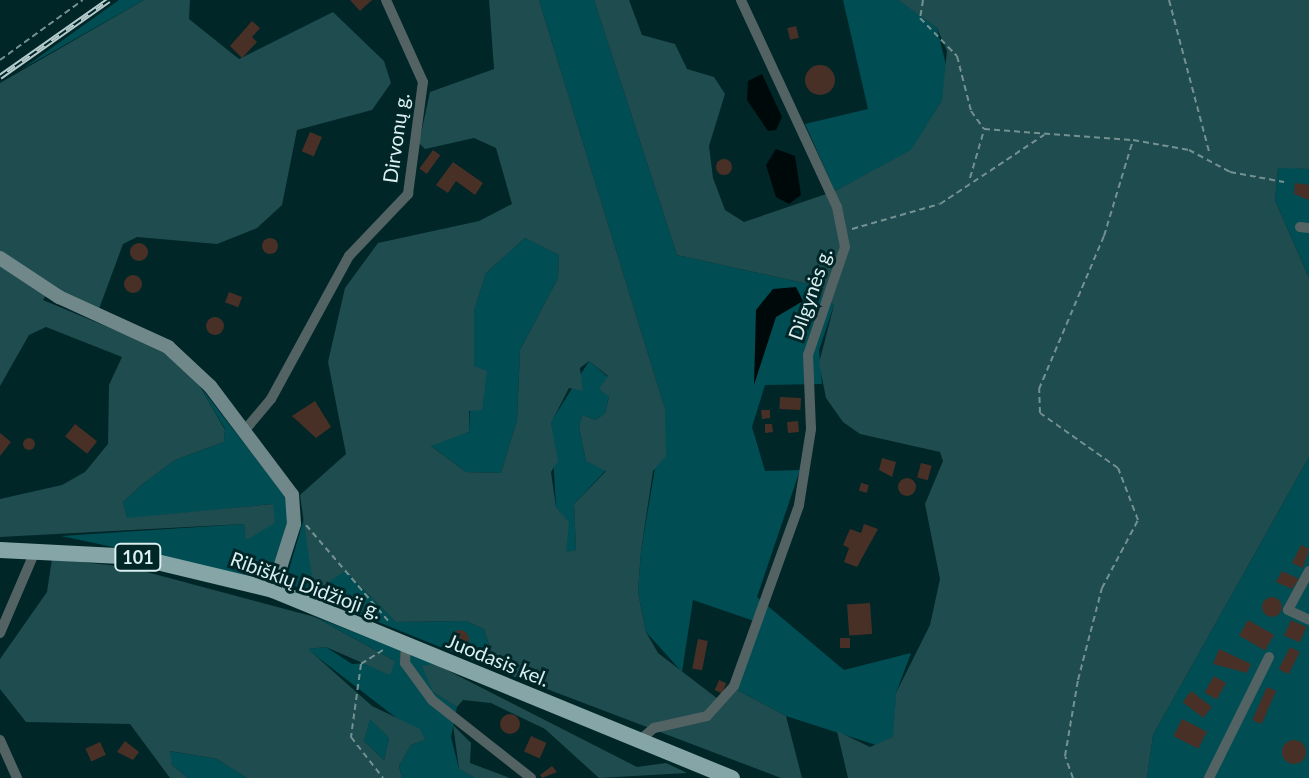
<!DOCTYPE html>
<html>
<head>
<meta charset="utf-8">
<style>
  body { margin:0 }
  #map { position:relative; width:1309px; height:778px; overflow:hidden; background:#012628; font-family:Lato,sans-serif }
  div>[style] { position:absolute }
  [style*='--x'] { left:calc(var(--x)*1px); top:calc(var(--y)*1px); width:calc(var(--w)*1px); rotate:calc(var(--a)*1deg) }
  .green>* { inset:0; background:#004e53 }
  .forest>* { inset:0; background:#1e4c4f }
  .water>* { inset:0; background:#00090a }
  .building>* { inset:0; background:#493027; transform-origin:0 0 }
  .round { border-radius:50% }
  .path>* { height:2px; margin-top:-1px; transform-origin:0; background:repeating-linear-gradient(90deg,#749091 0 6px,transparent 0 10px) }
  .street>* { height:10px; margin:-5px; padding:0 5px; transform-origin:5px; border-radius:5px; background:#536263 }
  .secondary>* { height:14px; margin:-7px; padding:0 7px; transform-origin:7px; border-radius:7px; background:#70888a }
  .primary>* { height:16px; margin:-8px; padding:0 8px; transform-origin:8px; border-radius:8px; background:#86a5a7 }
  .rail>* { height:6px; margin-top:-3px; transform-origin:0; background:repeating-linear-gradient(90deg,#012628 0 9px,#b6cccd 0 18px); box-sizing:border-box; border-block:2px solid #b6cccd }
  span { translate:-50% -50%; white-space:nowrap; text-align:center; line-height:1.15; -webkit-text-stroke:6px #012628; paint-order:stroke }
  .shield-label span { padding:2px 6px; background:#012628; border:2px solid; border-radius:6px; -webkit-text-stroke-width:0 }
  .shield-label { font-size:18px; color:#dceff0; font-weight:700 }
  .street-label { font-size:20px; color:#dceff0 }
</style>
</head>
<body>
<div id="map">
  <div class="green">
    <i style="clip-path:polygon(119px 0,144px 0,22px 69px)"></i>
    <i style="clip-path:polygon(539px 0,594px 0,677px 255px,808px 284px,834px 305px,819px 350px,822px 384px,765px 385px,752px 427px,765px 471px,800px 470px,757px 597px,844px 670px,911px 653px,896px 693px,894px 737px,879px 746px,786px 716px,737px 690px,760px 623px,693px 600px,682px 672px,646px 632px,638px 592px,641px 551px,665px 409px)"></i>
    <i style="clip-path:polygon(843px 0,898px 0,917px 13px,937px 28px,948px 73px,942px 100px,911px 151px,835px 191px,805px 124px,868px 109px)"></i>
    <i style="clip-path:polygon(1278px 167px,1309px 169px,1309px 278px,1275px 200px)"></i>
    <i style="clip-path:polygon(525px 238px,559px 255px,558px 278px,520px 350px,517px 420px,501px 473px,466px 472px,430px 445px,469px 432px,474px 311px,486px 273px)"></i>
    <i style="clip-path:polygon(589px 361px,608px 377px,609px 397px,605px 413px,596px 420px,582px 415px,579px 427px,586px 461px,606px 470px,574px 504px,576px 550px,565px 553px,568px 522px,556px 507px,551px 422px)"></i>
    <i style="clip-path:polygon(199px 385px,287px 499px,290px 517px,272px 573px,259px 578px,61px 536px,244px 524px,247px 540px,272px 504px,127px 519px,123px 502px,144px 483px,175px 460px,224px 442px,225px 429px)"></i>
    <i style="clip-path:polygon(1309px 457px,1309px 778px,1147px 778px,1153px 735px)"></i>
    <i style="clip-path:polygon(304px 518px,330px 575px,345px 571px,396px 622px,466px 621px,484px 629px,497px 670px,294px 588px,288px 573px)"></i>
    <i style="clip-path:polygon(315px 617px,435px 664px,433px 692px,457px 707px,451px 737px,459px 769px,475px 778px,402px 778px,399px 766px,411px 745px,425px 740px,307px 649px,326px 647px,352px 664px,395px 661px)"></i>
    <i style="clip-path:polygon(370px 718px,389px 738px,384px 760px,364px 741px)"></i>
    <i style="clip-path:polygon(169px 751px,217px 759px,247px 778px,188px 778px,172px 765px)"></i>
  </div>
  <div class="forest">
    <i style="clip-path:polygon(144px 0,190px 0,189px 19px,239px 59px,333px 12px,384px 61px,391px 83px,372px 110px,297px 130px,282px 205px,257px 228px,217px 244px,137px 237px,123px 244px,99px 309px,51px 287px,43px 300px,160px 349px,199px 385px,225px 430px,224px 442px,175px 460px,144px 483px,123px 502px,127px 518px,273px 504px,275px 523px,246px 540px,244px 524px,0 537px,0 499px,62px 485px,85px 472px,108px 444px,109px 385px,122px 357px,46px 327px,29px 335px,0 386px,0 83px)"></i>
    <i style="clip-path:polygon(evenodd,489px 0,539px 0,665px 409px,666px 456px,653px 471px,641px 551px,638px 592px,646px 632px,658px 653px,718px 699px,737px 690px,786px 716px,802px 778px,781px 778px,497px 670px,484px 629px,466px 621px,396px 622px,345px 571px,323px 586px,312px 578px,300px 495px,346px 454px,328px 362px,345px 288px,378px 243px,479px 221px,512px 204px,496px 148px,474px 138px,425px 149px,419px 143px,430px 92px,494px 69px,489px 0,525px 238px,559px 255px,558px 278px,520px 350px,517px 420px,501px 473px,466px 472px,431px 446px,469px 432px,469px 411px,482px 410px,487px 371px,474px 366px,474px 311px,486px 273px,525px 238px,489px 0,589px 361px,608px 376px,599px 389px,609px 397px,605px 413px,596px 420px,582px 415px,579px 427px,586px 461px,606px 471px,574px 504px,576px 550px,566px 552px,569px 522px,556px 507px,551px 472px,558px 461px,551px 423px,569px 388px,583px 391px,580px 368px,589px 361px)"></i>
    <i style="clip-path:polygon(594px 0,629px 0,642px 35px,675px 44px,687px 69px,714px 77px,725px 94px,709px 146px,713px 178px,725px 210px,744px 222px,835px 191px,911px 150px,942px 100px,947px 51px,937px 28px,898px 0,1309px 0,1309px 169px,1278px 168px,1275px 200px,1309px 278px,1309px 457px,1153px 735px,1147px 778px,848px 778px,837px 731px,870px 747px,893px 737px,896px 693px,930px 625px,940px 579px,925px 504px,943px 461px,940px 452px,860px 434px,843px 422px,826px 398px,819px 363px,834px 305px,808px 284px,677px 255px)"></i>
    <i style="clip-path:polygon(evenodd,52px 559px,128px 567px,315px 617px,395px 661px,390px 675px,326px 647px,308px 649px,372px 706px,420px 729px,425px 740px,411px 745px,399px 766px,402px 778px,247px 778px,217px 759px,170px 751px,172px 765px,188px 778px,170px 778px,130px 724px,26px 722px,0 689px,0 659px,47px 592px,52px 559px,370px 719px,389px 738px,384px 760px,364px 741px,370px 719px)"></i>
    <i style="clip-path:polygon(435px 664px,637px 767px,666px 763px,687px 773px,599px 778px,545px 729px,491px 703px,463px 700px,457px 707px,433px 692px,422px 666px)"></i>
    <i style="clip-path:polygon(453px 725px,471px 743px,470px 763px,510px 778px,475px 778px,459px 769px)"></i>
  </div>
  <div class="water">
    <i style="clip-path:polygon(762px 74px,782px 117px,776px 130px,768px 131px,747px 100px,748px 81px)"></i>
    <i style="clip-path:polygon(776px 149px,795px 156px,801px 195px,789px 204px,776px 197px,766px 165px)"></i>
    <i style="clip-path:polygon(796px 287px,803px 301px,776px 317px,754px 385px,756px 310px,773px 289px)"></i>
  </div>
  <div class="building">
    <i style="clip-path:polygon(350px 0,372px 0,360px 11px)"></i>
    <i style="clip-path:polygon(252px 21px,260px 28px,252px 37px,257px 42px,242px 58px,230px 46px)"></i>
    <i style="left:796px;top:26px;width:12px;height:9px;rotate:76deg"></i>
    <i class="round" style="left:805px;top:65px;width:30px;height:30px"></i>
    <i style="left:310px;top:132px;width:13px;height:21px;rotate:23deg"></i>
    <i style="left:433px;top:150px;width:9px;height:23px;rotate:36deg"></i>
    <i class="round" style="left:716px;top:159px;width:16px;height:16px"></i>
    <i style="clip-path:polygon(453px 162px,483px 183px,475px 195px,456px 181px,448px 193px,436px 185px)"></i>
    <i style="clip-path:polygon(1295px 183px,1309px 185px,1309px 200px,1294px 194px)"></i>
    <i class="round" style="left:262px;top:238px;width:16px;height:16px"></i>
    <i class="round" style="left:130px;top:243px;width:18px;height:18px"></i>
    <i class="round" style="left:124px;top:275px;width:18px;height:18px"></i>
    <i style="left:229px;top:292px;width:14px;height:11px;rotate:21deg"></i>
    <i class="round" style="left:206px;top:317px;width:18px;height:18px"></i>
    <i style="left:780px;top:397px;width:21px;height:12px;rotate:3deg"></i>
    <i style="clip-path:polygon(315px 401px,331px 427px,316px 438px,292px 416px)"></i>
    <i style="clip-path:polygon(761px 410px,770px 410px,770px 418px,762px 419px)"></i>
    <i style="left:798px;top:421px;width:11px;height:11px;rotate:85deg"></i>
    <i style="left:75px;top:424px;width:28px;height:16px;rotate:38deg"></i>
    <i style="clip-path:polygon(765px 424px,772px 424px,773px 432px,765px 433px)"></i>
    <i style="clip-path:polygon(0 433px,11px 442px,0 456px)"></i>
    <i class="round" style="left:23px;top:438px;width:12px;height:12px"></i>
    <i style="clip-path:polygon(882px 458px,896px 462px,892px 477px,879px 470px)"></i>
    <i style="left:921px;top:463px;width:11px;height:15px;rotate:15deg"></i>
    <i class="round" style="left:898px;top:478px;width:18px;height:18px"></i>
    <i style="left:861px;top:483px;width:8px;height:8px;rotate:14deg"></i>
    <i style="clip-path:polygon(864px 524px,878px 529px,857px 567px,844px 562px,849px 548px,843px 545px,850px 529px,861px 533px)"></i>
    <i style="clip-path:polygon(1301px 545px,1309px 549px,1303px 568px,1292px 563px)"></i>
    <i style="clip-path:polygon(1282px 571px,1299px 579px,1292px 589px,1276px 582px)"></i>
    <i class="round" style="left:1262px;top:597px;width:20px;height:20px"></i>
    <i style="left:870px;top:603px;width:31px;height:23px;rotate:86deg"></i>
    <i style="left:1248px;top:620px;width:30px;height:18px;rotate:30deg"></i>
    <i style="left:1291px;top:620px;width:17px;height:17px;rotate:24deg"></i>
    <i class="round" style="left:451px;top:630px;width:18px;height:18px"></i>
    <i style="left:840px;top:638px;width:10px;height:10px"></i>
    <i style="left:698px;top:639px;width:10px;height:30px;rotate:11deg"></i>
    <i style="left:1290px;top:647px;width:11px;height:25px;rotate:27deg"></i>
    <i style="clip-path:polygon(1219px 649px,1251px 664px,1247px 673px,1213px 664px)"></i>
    <i style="left:1214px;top:676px;width:14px;height:19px;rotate:30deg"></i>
    <i style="left:719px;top:680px;width:8px;height:11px;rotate:23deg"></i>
    <i style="left:1267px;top:687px;width:10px;height:36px;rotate:24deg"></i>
    <i style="left:1191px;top:691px;width:26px;height:14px;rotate:37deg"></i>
    <i class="round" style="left:500px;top:714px;width:20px;height:20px"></i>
    <i style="left:1182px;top:719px;width:28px;height:19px;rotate:27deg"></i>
    <i style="left:531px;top:736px;width:17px;height:17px;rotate:24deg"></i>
    <i class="round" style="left:1282px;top:740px;width:24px;height:24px"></i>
    <i style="clip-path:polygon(125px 741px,139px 752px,133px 760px,117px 752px)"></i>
    <i style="left:100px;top:742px;width:14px;height:16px;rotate:65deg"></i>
    <i style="clip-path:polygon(552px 766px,557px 772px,542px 778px,540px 775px)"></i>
  </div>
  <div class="path">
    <i style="--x:923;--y:0;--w:18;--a:99"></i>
    <i style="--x:920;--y:18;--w:53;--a:45.8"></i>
    <i style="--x:957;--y:56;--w:57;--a:75.7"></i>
    <i style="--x:971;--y:111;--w:22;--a:54"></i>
    <i style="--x:984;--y:129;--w:148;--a:4.3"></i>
    <i style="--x:1169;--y:0;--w:160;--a:75.2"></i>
    <i style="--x:0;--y:60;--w:102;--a:-35.9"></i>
    <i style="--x:970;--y:178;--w:50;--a:-73.7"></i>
    <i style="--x:852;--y:229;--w:91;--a:-15.9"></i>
    <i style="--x:940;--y:204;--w:125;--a:-33.6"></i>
    <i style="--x:306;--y:525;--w:129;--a:49.4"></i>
    <i style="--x:383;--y:650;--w:26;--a:148"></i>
    <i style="--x:361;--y:664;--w:74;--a:97.8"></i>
    <i style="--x:351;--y:737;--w:52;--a:52"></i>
    <i style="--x:1073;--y:778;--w:23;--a:-110"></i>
    <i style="--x:1065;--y:756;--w:77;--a:-80.3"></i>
    <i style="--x:1078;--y:680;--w:95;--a:-75.4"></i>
    <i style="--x:1102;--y:588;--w:77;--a:-62.1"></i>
    <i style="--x:1138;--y:520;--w:56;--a:-111"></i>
    <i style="--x:1118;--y:468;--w:95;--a:-144.8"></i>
    <i style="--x:1040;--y:413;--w:24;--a:-92"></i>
    <i style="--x:1039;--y:389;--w:166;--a:-67"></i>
    <i style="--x:1104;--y:236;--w:100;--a:-73.2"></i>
    <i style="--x:1133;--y:140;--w:57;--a:10.1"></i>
    <i style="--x:1189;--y:150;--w:47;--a:28.2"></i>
    <i style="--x:1230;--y:172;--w:55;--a:10.5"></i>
  </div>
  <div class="street">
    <i style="--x:1300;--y:227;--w:9;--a:6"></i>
    <i style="--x:245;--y:430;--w:40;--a:-50"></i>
    <i style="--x:271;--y:399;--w:163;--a:-61.4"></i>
    <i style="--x:349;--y:256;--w:86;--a:-46.4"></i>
    <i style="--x:408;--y:194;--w:113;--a:-82.4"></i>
    <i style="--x:423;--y:82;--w:90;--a:-114.3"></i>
    <i style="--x:1309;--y:571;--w:44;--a:118.3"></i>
    <i style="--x:1288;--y:610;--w:23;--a:25"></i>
    <i style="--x:0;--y:633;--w:91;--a:-66.8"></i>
    <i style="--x:406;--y:644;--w:19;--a:93"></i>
    <i style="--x:405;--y:663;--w:46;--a:53.9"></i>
    <i style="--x:432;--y:700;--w:126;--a:38.2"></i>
    <i style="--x:0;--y:740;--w:42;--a:65.9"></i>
    <i style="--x:640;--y:740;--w:18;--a:-41"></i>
    <i style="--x:654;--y:728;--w:54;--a:-12.8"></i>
    <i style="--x:707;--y:716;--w:40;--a:-48"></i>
    <i style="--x:734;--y:686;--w:192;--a:-70.2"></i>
    <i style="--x:799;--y:505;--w:77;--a:-81"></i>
    <i style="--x:811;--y:429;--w:74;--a:-92.3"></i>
    <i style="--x:808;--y:355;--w:114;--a:-71.1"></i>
    <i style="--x:845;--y:247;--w:41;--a:-101.3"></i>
    <i style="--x:837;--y:207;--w:228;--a:-114.9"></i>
    <i style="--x:1209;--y:778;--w:135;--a:-63.6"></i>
  </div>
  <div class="secondary">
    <i style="--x:0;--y:258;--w:71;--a:33.5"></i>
    <i style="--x:59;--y:297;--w:120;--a:24.6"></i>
    <i style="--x:168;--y:347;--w:57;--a:42.9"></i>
    <i style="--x:210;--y:386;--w:136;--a:53"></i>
    <i style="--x:292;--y:495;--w:29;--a:86"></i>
    <i style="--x:294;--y:524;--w:69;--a:107.7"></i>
  </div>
  <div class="primary">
    <i style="--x:0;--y:550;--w:136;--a:2.9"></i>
    <i style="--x:136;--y:557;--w:141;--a:13.5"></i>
    <i style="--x:273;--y:590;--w:496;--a:22.3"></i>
  </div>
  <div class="rail">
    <i style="--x:0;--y:77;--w:133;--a:-35.2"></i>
  </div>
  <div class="shield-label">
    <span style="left:138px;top:557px">101</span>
  </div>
  <div class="street-label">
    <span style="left:396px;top:138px;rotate:-82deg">Dirvonų g.</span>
    <span style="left:810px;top:294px;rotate:-71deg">Dilgynės g.</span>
    <span style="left:306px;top:585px;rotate:20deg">Ribiškių Didžioji g.</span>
    <span style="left:498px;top:660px;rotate:22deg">Juodasis kel.</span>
  </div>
</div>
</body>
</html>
